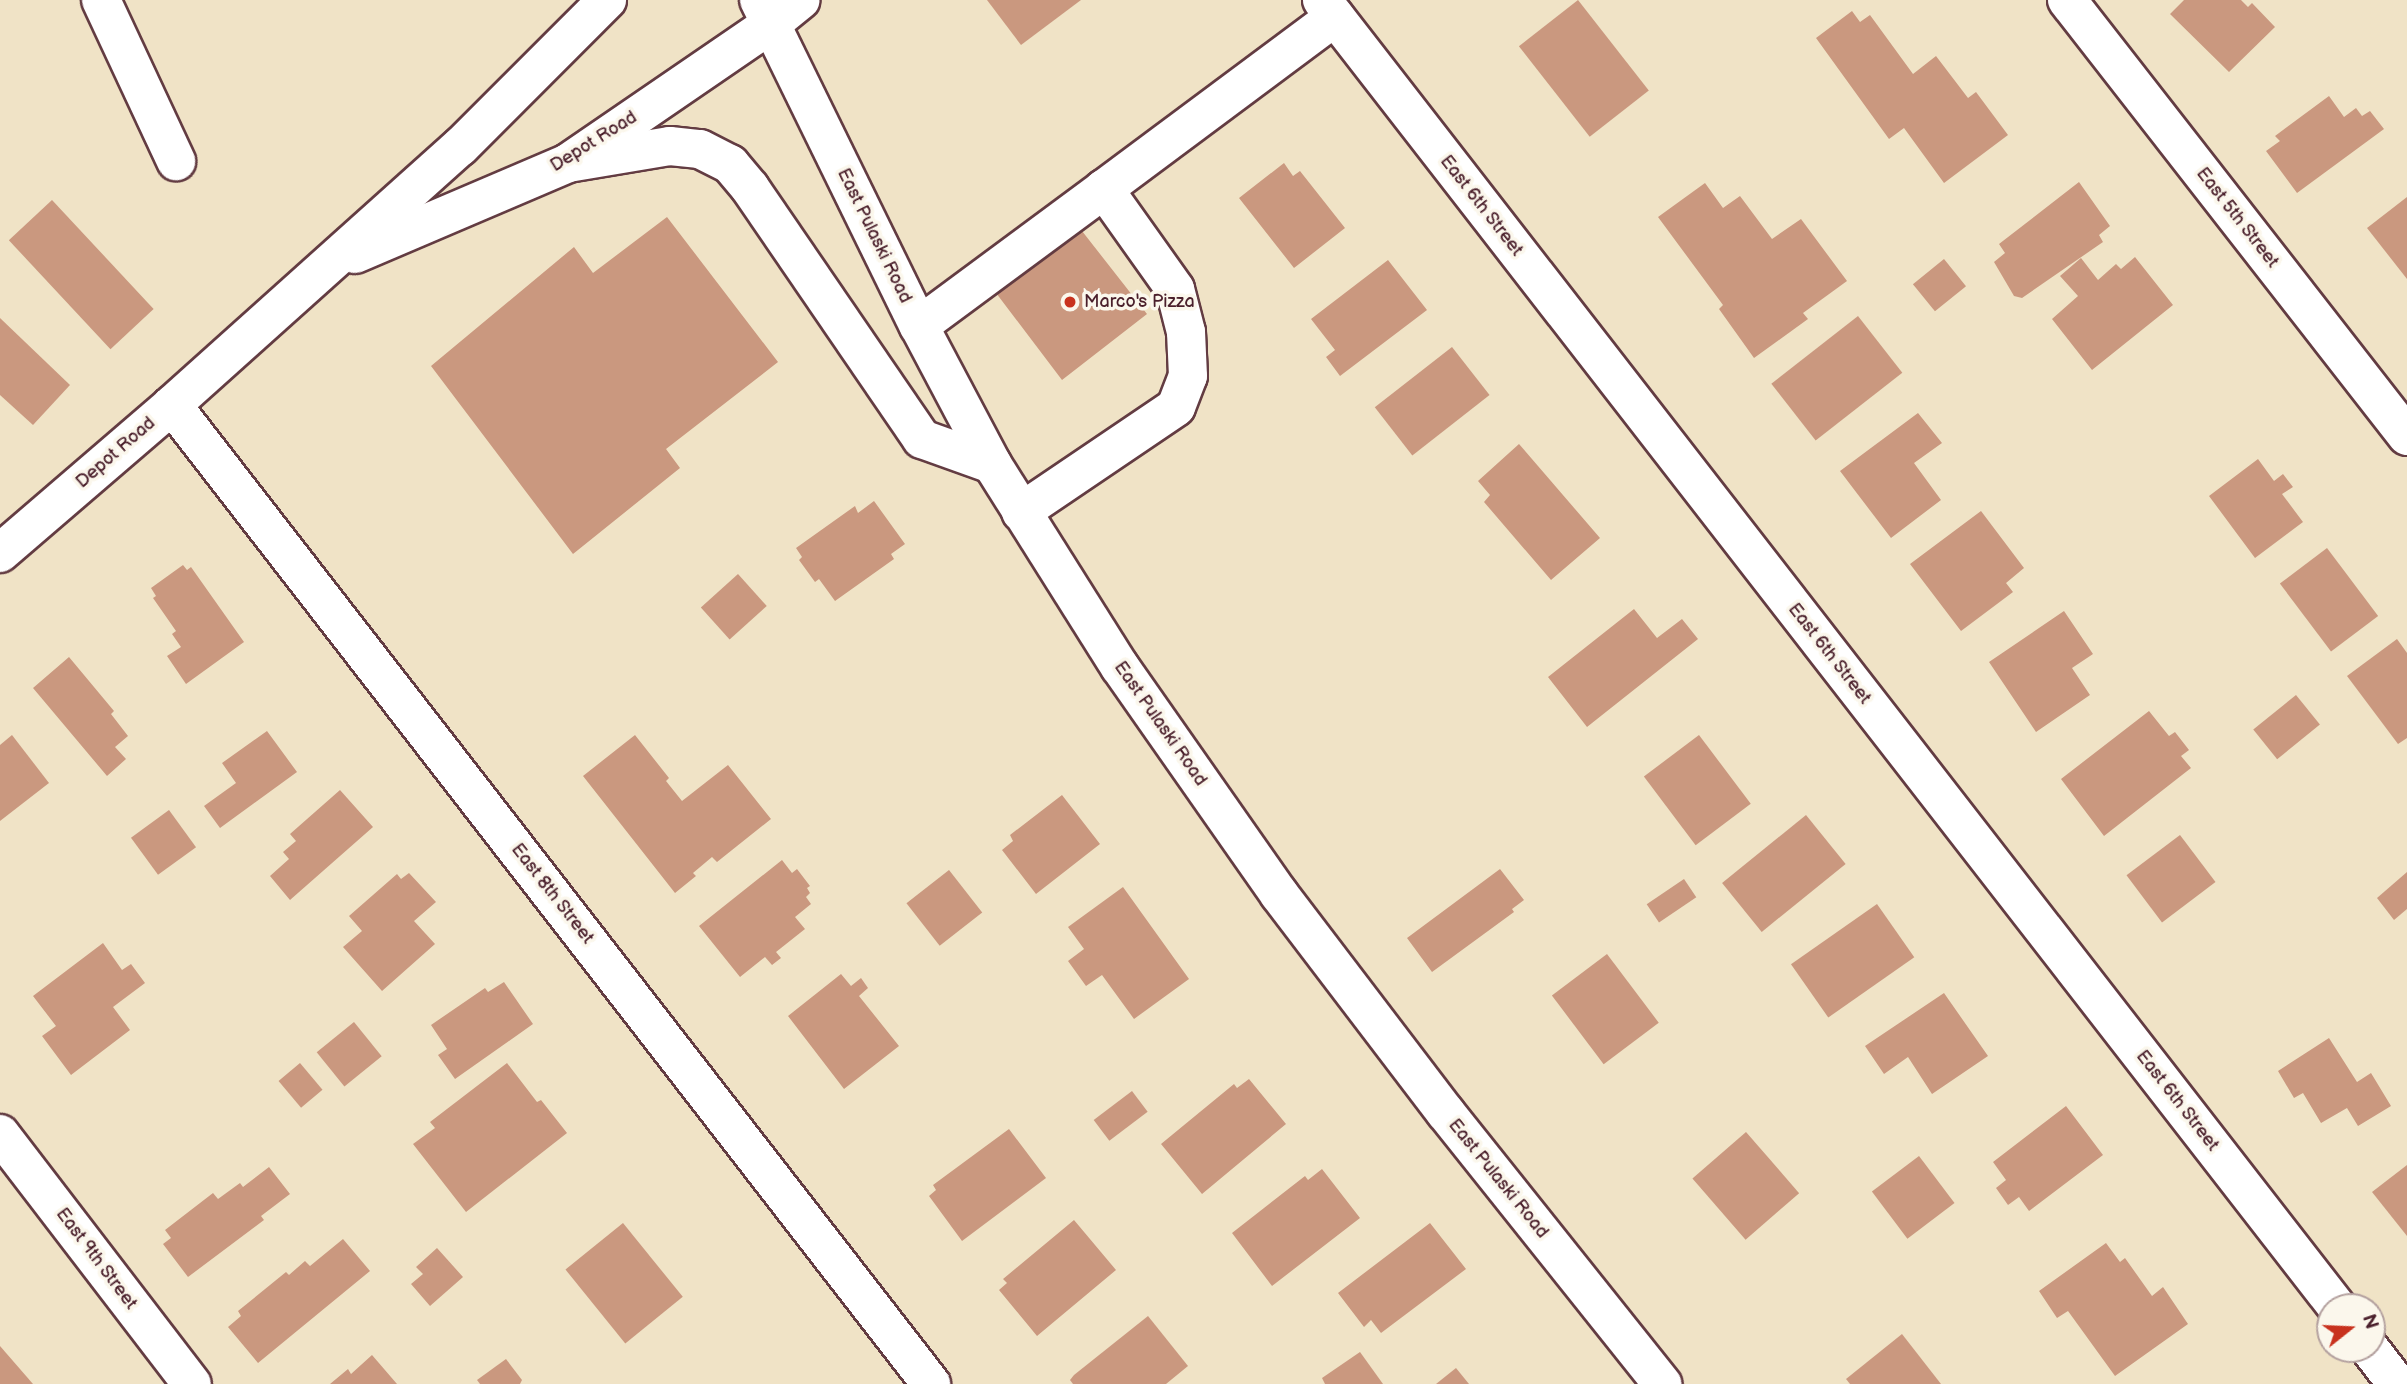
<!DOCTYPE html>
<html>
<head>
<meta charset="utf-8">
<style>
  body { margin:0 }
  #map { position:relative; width:2407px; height:1384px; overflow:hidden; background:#f0e3c6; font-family:"Balsamiq Sans",sans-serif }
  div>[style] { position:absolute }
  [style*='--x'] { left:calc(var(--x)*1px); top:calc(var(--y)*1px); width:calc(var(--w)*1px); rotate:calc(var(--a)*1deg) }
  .building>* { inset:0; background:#ca987f; transform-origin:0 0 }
  .roads { filter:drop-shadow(2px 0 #633c42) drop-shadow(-2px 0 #633c42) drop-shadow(0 2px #633c42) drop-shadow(0 -2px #633c42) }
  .minor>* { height:38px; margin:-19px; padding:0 19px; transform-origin:19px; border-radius:19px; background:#fff }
  .major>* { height:38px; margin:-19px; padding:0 19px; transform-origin:19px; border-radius:19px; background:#fff }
  .dots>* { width:19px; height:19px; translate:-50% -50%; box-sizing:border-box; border:4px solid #fbf7ec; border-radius:50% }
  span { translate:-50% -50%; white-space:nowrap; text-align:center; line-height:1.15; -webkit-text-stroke:7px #fbf7ec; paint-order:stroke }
  .street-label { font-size:18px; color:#4a1f2b }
  .poi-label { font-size:18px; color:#4a1f2b }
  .left { translate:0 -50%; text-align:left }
  .north { position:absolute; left:2316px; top:1293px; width:70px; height:70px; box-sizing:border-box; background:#fbf7ec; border:2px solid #b4a19f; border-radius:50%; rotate:72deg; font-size:19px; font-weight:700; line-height:28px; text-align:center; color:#4a1f2b }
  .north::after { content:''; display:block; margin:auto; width:24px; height:32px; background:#c8321e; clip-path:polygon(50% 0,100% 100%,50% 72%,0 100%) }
</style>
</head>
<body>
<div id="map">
  <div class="building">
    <i style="clip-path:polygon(987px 0,1081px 0,1021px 45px)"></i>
    <i style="left:1578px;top:0;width:115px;height:75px;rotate:52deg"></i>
    <i style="clip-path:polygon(2184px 0,2241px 0,2248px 7px,2252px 3px,2275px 27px,2229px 72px,2170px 14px)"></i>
    <i style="clip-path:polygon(1852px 11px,1860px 22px,1870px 15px,1913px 74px,1936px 56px,1968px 98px,1976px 92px,2008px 135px,1944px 183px,1904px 128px,1889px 139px,1816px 38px)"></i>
    <i style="clip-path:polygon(2329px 96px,2344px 117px,2356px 108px,2362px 116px,2370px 111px,2384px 129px,2297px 193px,2266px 151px,2280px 141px,2275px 136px)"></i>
    <i style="clip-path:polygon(1284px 163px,1293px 176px,1300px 171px,1345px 228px,1294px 268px,1239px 198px)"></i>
    <i style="clip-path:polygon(2079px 182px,2110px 226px,2099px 235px,2103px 242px,2022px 298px,2014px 296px,1994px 262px,2005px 253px,1999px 244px)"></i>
    <i style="clip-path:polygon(1705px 183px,1723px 208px,1740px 196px,1772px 239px,1801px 219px,1847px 281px,1803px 313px,1808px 319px,1754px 358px,1719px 309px,1723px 305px,1658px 217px)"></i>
    <i style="clip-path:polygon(2407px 197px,2407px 279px,2367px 228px)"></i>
    <i style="left:52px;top:200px;width:149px;height:59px;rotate:47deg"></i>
    <i style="clip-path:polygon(667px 217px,778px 362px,666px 449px,680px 468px,573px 554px,431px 366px,574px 247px,593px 273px)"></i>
    <i style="clip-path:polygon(1067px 231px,1072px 238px,1082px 231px,1147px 314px,1062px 380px,993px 289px)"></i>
    <i style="clip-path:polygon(2135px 257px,2173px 305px,2092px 370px,2052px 319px,2078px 296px,2060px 276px,2081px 258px,2098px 280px,2116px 264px,2121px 269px)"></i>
    <i style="left:1944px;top:259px;width:35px;height:40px;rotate:51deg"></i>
    <i style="clip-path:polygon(1388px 260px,1427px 310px,1340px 376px,1326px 357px,1335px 350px,1311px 319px)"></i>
    <i style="left:1858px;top:316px;width:72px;height:110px;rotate:52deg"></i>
    <i style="clip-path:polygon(0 318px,70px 385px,33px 425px,0 395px)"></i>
    <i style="left:1452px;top:347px;width:61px;height:98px;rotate:52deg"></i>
    <i style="clip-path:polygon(1918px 413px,1942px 443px,1914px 463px,1941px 500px,1891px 538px,1840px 471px)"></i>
    <i style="clip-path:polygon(1519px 444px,1600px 538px,1551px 580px,1484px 502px,1490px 495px,1478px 481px)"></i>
    <i style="clip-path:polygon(2258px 459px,2274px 481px,2283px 474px,2293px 487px,2282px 494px,2303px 522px,2255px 558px,2209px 496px)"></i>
    <i style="clip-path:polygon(874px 501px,905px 544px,891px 554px,894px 559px,835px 601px,819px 579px,815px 582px,799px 560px,802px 557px,796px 548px,855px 506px,858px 513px)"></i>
    <i style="clip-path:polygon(1981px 511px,2024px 568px,2006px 583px,2013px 592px,1961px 631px,1910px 564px)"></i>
    <i style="left:2327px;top:548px;width:85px;height:59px;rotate:53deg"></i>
    <i style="clip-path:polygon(183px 565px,187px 570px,191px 567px,244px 642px,186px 684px,167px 656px,181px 647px,172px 634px,176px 631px,153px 598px,156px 596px,151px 588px)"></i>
    <i style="left:738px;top:574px;width:43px;height:50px;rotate:48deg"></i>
    <i style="clip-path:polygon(1634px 609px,1657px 638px,1682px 619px,1698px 639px,1587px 727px,1548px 677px)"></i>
    <i style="clip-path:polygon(2064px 611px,2093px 654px,2072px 668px,2090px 695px,2036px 732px,1989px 662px)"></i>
    <i style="clip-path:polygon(2397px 639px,2407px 653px,2407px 738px,2398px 744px,2347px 676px)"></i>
    <i style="clip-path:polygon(69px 657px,114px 711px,111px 714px,128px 736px,115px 747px,126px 759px,107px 776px,33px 688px)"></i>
    <i style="left:2296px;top:695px;width:38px;height:55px;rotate:51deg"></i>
    <i style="clip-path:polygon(2149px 711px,2169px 736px,2175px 732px,2189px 750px,2181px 756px,2191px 768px,2104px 836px,2061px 779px)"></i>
    <i style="clip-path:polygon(267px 731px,297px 772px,220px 828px,204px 806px,236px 783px,222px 763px)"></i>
    <i style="clip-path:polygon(12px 735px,49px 783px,0 821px,0 745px)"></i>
    <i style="clip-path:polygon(635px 735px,669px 778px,666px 781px,682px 801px,728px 765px,771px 819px,717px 862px,712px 857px,693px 873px,696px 876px,675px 893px,583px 776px)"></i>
    <i style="left:1699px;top:735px;width:86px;height:69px;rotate:53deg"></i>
    <i style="clip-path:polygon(340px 790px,373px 827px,290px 900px,270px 876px,289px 859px,283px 852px,296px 841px,290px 834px)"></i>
    <i style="clip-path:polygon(1062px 795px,1100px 844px,1036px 894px,1002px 850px,1013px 841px,1010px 835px)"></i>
    <i style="left:169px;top:810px;width:46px;height:47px;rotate:54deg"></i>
    <i style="left:1806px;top:815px;width:63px;height:108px;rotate:51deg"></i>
    <i style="left:2180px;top:835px;width:59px;height:67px;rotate:53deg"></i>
    <i style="clip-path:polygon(782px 860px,792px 873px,797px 869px,810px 886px,807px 888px,810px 893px,806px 897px,811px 904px,795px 917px,805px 929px,776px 952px,781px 958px,772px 965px,765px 957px,740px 977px,699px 926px)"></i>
    <i style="clip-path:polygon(1500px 869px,1524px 900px,1512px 909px,1514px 912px,1432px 972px,1407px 938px)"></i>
    <i style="left:949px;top:870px;width:54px;height:54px;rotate:52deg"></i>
    <i style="clip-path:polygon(2407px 872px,2407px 909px,2394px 920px,2377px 898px)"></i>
    <i style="clip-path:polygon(409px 873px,436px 902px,414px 921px,435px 944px,382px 991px,343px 947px,362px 931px,349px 916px,397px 874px,401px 879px)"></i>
    <i style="left:1684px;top:879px;width:22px;height:45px;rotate:56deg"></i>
    <i style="clip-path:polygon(1123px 887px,1189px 979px,1134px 1019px,1102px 975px,1086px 986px,1068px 961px,1084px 949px,1068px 927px)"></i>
    <i style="left:1877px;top:904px;width:65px;height:105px;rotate:55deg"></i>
    <i style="clip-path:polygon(103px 943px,122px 970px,131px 964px,145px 983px,113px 1007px,130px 1030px,71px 1075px,42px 1036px,56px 1026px,33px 996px)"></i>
    <i style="left:1607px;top:954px;width:86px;height:69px;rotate:53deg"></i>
    <i style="clip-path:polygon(841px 974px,851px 986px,861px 978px,868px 988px,859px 996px,899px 1046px,844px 1089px,788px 1016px)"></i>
    <i style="clip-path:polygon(504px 982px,533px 1024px,455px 1079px,438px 1055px,447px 1049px,431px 1025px,485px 988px,488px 992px)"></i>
    <i style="clip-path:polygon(1944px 993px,1988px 1056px,1932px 1094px,1908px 1057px,1884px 1074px,1865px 1046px)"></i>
    <i style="left:354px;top:1022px;width:44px;height:48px;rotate:51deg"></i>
    <i style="clip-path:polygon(2329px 1038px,2357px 1082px,2371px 1073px,2391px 1106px,2358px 1126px,2347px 1108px,2321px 1123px,2303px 1093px,2294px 1098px,2278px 1071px)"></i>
    <i style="left:300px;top:1063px;width:35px;height:28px;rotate:50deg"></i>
    <i style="clip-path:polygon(507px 1063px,537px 1102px,541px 1100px,567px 1133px,466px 1212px,413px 1144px,435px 1128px,430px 1122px)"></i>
    <i style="clip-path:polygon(1249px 1079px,1286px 1124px,1202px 1194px,1161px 1144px,1234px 1084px,1237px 1088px)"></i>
    <i style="left:1132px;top:1091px;width:26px;height:48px;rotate:53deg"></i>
    <i style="clip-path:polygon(2066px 1106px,2103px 1155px,2029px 1211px,2019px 1197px,2008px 1205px,1996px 1188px,2006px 1180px,1993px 1162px)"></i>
    <i style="clip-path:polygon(1009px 1129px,1046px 1178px,962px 1241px,929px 1196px,936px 1190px,933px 1185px)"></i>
    <i style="left:1746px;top:1132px;width:81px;height:71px;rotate:49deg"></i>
    <i style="left:1919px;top:1156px;width:59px;height:59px;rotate:53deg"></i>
    <i style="clip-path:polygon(2407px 1165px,2407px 1236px,2372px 1192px)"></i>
    <i style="clip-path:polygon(269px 1167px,290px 1194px,261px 1216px,264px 1220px,188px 1277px,163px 1244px,171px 1238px,165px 1230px,213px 1193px,218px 1199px,240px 1183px,243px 1187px)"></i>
    <i style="clip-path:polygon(1322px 1169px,1360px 1218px,1272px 1286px,1232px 1233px,1305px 1176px,1308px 1180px)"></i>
    <i style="clip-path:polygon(1074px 1220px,1116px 1270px,1037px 1336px,999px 1290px,1007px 1283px,1003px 1279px)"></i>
    <i style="left:623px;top:1223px;width:95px;height:74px;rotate:51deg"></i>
    <i style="clip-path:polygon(1430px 1223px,1466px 1269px,1381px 1333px,1371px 1320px,1364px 1327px,1338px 1293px)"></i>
    <i style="clip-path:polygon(343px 1239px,370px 1271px,258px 1363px,228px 1327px,241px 1316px,238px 1311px,286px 1272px,289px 1275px,305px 1261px,310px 1266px)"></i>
    <i style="clip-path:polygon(2106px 1243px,2120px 1262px,2125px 1258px,2152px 1296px,2163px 1287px,2188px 1324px,2115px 1376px,2068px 1311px,2057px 1318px,2039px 1291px)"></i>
    <i style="clip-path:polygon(437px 1248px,463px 1277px,430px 1306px,411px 1284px,423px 1274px,416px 1267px)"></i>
    <i style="clip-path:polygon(1148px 1316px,1188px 1366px,1166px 1384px,1073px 1384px,1070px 1380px,1074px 1375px)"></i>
    <i style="clip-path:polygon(1902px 1334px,1941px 1384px,1850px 1384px,1846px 1379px)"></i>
    <i style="clip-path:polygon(0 1346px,33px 1384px,0 1384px)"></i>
    <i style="clip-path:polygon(1360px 1352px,1383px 1384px,1325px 1384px,1322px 1378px)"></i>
    <i style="clip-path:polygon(372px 1355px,397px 1384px,330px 1384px,348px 1369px,351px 1374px)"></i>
    <i style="clip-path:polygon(506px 1359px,522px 1380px,520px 1384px,480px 1384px,477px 1380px)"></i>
    <i style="clip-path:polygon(1456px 1368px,1469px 1384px,1436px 1384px)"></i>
  </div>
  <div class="roads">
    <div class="minor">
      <i style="--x:101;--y:0;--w:178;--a:65"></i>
      <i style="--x:1322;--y:0;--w:1655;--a:52.17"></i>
      <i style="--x:2067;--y:0;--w:553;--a:52.05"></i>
      <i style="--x:355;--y:254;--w:232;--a:-23.1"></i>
      <i style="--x:568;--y:163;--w:246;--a:-34.4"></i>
      <i style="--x:771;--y:24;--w:38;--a:-39"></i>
      <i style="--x:919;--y:326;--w:230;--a:-36.5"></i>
      <i style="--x:172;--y:405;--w:1239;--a:52.21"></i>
      <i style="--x:1021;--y:512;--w:187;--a:-34.1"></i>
      <i style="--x:1176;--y:407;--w:33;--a:-69"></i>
      <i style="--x:1188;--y:376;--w:44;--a:-92.6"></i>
      <i style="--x:1186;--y:332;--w:44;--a:-104.3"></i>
      <i style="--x:1175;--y:289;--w:123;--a:-125.4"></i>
      <i style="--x:1104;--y:189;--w:288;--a:-36.7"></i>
      <i style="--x:0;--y:553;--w:227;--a:-40.7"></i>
      <i style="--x:172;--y:405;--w:387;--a:-41.9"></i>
      <i style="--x:460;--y:147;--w:208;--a:-45"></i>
      <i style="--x:0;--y:1134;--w:315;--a:52.5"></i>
      <i style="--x:2370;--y:1349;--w:44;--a:52.4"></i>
    </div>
    <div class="major">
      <i style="--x:759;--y:0;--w:363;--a:63.9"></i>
      <i style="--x:919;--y:326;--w:156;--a:62.1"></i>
      <i style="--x:992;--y:464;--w:240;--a:57.8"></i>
      <i style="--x:1120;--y:667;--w:277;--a:55"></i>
      <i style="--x:1279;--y:894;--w:275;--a:52.7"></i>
      <i style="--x:1446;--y:1113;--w:347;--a:51.4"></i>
      <i style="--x:568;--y:163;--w:103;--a:-9.5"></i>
      <i style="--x:670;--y:146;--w:30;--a:6"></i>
      <i style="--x:700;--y:149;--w:34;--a:27"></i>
      <i style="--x:730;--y:164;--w:31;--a:50"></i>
      <i style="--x:750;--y:188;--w:304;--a:55.6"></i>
      <i style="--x:922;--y:439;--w:74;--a:19.7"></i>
    </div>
  </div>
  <div class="dots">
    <i style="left:1070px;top:302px;background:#c8321e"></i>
  </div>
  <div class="street-label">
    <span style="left:594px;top:142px;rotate:-32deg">Depot Road</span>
    <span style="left:1481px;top:206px;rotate:52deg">East 6th Street</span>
    <span style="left:2237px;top:218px;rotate:52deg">East 5th Street</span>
    <span style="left:874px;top:236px;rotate:64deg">East Pulaski Road</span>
    <span style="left:116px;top:453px;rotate:-41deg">Depot Road</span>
    <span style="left:1829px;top:654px;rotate:52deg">East 6th Street</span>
    <span style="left:1160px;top:724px;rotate:55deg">East Pulaski Road</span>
    <span style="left:552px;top:894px;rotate:52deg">East 8th Street</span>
    <span style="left:2177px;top:1101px;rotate:52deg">East 6th Street</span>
    <span style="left:1498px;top:1179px;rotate:51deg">East Pulaski Road</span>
    <span style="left:96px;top:1259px;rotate:53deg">East 9th Street</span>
  </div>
  <div class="poi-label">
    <span class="left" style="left:1084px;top:302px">Marco's Pizza</span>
  </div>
  <div class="north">N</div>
</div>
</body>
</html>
